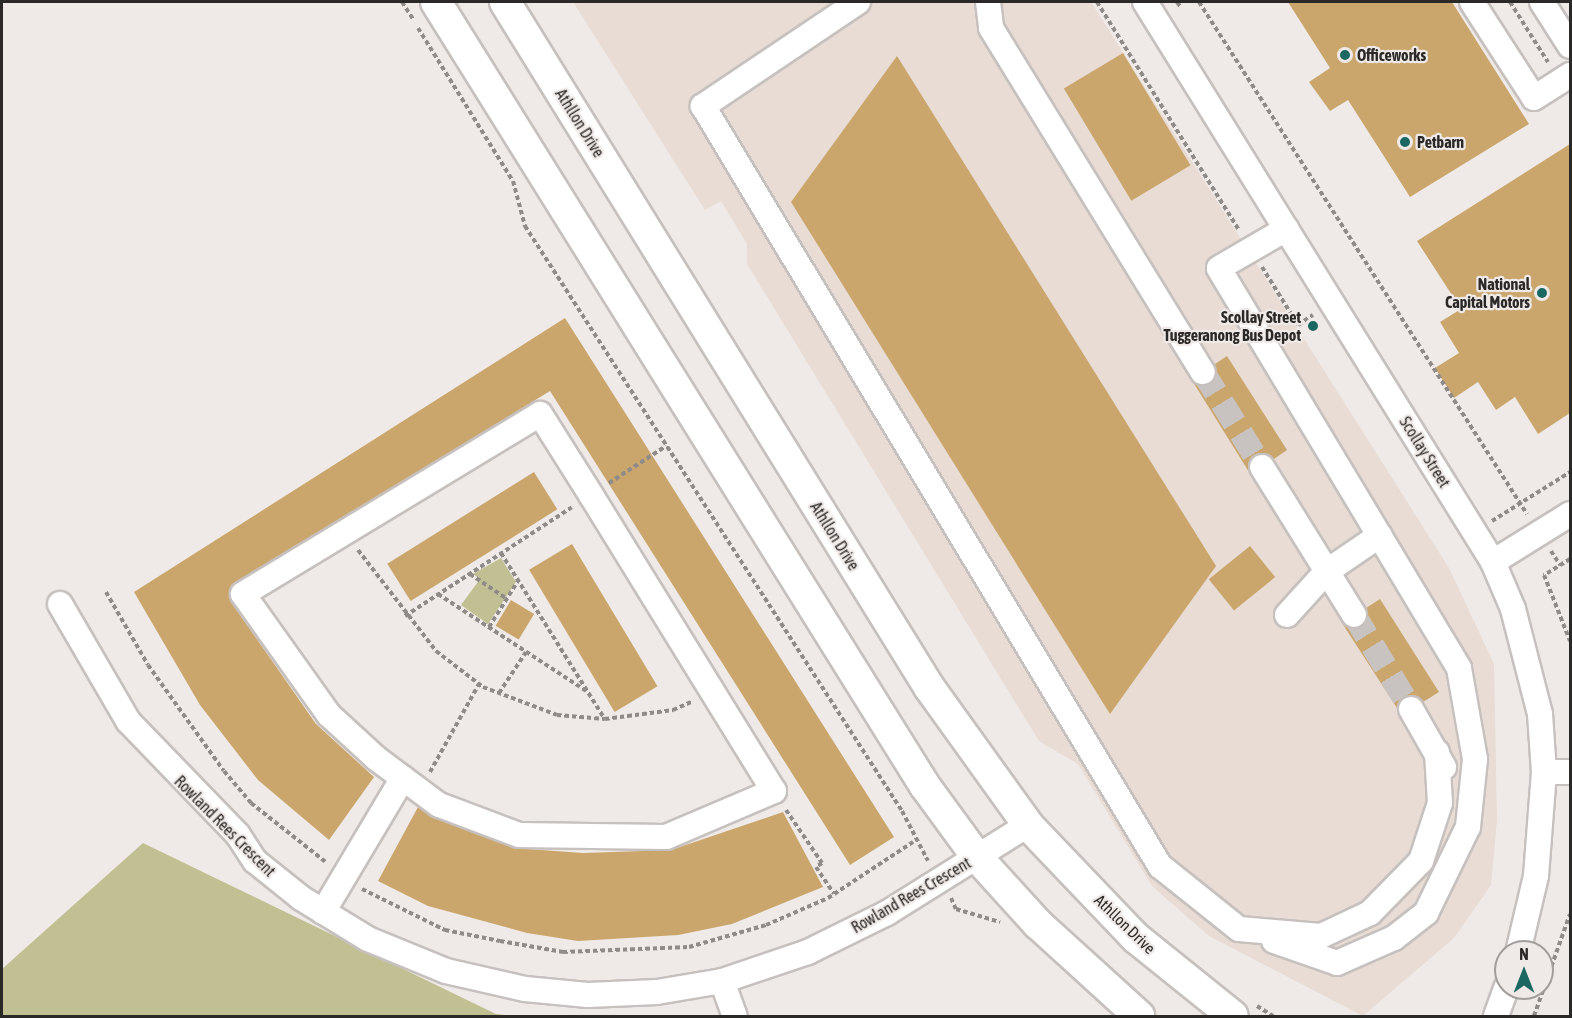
<!DOCTYPE html>
<html>
<head>
<meta charset="utf-8">
<style>
  body { margin:0 }
  #map { position:relative; width:1572px; height:1018px; overflow:hidden; background:#efeae7; font-family:"Asap Condensed",sans-serif }
  div>[style] { position:absolute }
  [style*='--x'] { left:calc(var(--x)*1px); top:calc(var(--y)*1px); width:calc(var(--w)*1px); rotate:calc(var(--a)*1deg) }
  .built>* { inset:0; background:#e8dcd4 }
  .green>* { inset:0; background:#c1c093 }
  .building>* { inset:0; background:#caa66c; transform-origin:0 0 }
  .minor-tunnel>* { height:24px; margin-top:-12px; transform-origin:0; background:repeating-linear-gradient(90deg,#c8c3c1 0 24px,transparent 0 36px) }
  .path>* { height:4px; margin-top:-2px; transform-origin:0; background:repeating-linear-gradient(90deg,#8f8b89 0 4.5px,transparent 0 7.5px) }
  .roads { filter:drop-shadow(2px 0 #c6c1be) drop-shadow(-2px 0 #c6c1be) drop-shadow(0 2px #c6c1be) drop-shadow(0 -2px #c6c1be) }
  .minor>* { height:24px; margin:-12px; padding:0 12px; transform-origin:12px; border-radius:12px; background:#fff }
  .major>* { height:30px; margin:-15px; padding:0 15px; transform-origin:15px; border-radius:15px; background:#fff }
  .dots>* { width:16px; height:16px; translate:-50% -50%; box-sizing:border-box; border:3px solid #efeae7; border-radius:50% }
  span { translate:-50% -50%; white-space:nowrap; text-align:center; line-height:1.15; -webkit-text-stroke:4.5px #efeae7; paint-order:stroke }
  .poi-label { font-size:16px; color:#2b2928; font-weight:700 }
  .left { translate:0 -50%; text-align:left }
  .right { translate:-100% -50%; text-align:right }
  .street-label { font-size:16px; color:#2b2928 }
  .frame { position:absolute; inset:0; border:3px solid #2b2928; pointer-events:none }
  .north { position:absolute; left:1494px; top:940px; width:60px; height:60px; box-sizing:border-box; background:#efeae7; border:2px solid #a19d9b; border-radius:50%; rotate:0deg; font-size:16px; font-weight:700; line-height:24px; text-align:center; color:#2b2928 }
  .north::after { content:''; display:block; margin:auto; width:21px; height:27px; background:#1b6762; clip-path:polygon(50% 0,100% 100%,50% 72%,0 100%) }
</style>
</head>
<body>
<div id="map">
  <div class="built">
    <i style="clip-path:polygon(573px 2px,1091px 2px,1449px 568px,1494px 664px,1497px 820px,1491px 885px,1454px 938px,1363px 1016px,1209px 936px,1152px 886px,1078px 764px,1039px 741px,747px 264px,747px 244px,721px 201px,705px 210px)"></i>
  </div>
  <div class="green">
    <i style="clip-path:polygon(501px 558px,516px 582px,488px 624px,461px 605px,480px 579px,473px 574px)"></i>
    <i style="clip-path:polygon(143px 843px,496px 1014px,515px 1016px,2px 1016px,2px 969px)"></i>
  </div>
  <div class="building">
    <i style="clip-path:polygon(1288px 2px,1452px 2px,1529px 124px,1410px 197px,1348px 100px,1330px 111px,1309px 82px,1330px 68px)"></i>
    <i style="left:1123px;top:53px;width:131px;height:69px;rotate:59deg"></i>
    <i style="clip-path:polygon(897px 56px,1216px 566px,1110px 714px,791px 202px)"></i>
    <i style="clip-path:polygon(1570px 144px,1570px 413px,1538px 434px,1515px 397px,1496px 410px,1478px 382px,1454px 398px,1435px 368px,1459px 353px,1440px 322px,1461px 309px,1417px 241px)"></i>
    <i style="clip-path:polygon(565px 318px,894px 837px,850px 865px,550px 391px,230px 588px,231px 602px,316px 724px,374px 777px,329px 840px,258px 780px,200px 705px,134px 592px)"></i>
    <i style="clip-path:polygon(1227px 356px,1287px 450px,1274px 459px,1255px 455px,1249px 472px,1193px 382px,1211px 384px,1215px 364px)"></i>
    <i style="left:534px;top:472px;width:44px;height:173px;rotate:58deg"></i>
    <i style="left:572px;top:544px;width:166px;height:50px;rotate:59deg"></i>
    <i style="left:1250px;top:546px;width:40px;height:53px;rotate:51deg"></i>
    <i style="clip-path:polygon(1380px 599px,1439px 692px,1423px 702px,1411px 695px,1397px 708px,1342px 623px,1361px 627px,1366px 608px)"></i>
    <i style="left:511px;top:600px;width:27px;height:30px;rotate:31deg"></i>
    <i style="clip-path:polygon(418px 807px,514px 848px,583px 853px,671px 850px,783px 812px,823px 887px,732px 924px,678px 935px,578px 941px,527px 933px,428px 906px,378px 881px)"></i>
  </div>
  <div class="minor-tunnel">
    <i style="--x:1203;--y:372;--w:112;--a:58.2"></i>
    <i style="--x:1354;--y:615;--w:110;--a:58.8"></i>
  </div>
  <div class="path">
    <i style="--x:402;--y:2;--w:20;--a:57"></i>
    <i style="--x:1097;--y:2;--w:269;--a:58.1"></i>
    <i style="--x:1177;--y:2;--w:5;--a:53"></i>
    <i style="--x:1199;--y:2;--w:608;--a:57.36"></i>
    <i style="--x:1510;--y:2;--w:71;--a:57.7"></i>
    <i style="--x:418;--y:28;--w:180;--a:58.2"></i>
    <i style="--x:513;--y:181;--w:47;--a:75.1"></i>
    <i style="--x:525;--y:226;--w:696;--a:57.2"></i>
    <i style="--x:902;--y:811;--w:56;--a:62.5"></i>
    <i style="--x:1262;--y:267;--w:68;--a:58.2"></i>
    <i style="--x:1298;--y:325;--w:18;--a:-34"></i>
    <i style="--x:609;--y:483;--w:68;--a:-33"></i>
    <i style="--x:1492;--y:521;--w:92;--a:-32.1"></i>
    <i style="--x:358;--y:550;--w:128;--a:52.3"></i>
    <i style="--x:436;--y:651;--w:59;--a:37.5"></i>
    <i style="--x:483;--y:687;--w:79;--a:20.7"></i>
    <i style="--x:557;--y:715;--w:48;--a:4.8"></i>
    <i style="--x:605;--y:719;--w:69;--a:-7.5"></i>
    <i style="--x:673;--y:710;--w:20;--a:-24"></i>
    <i style="--x:1551;--y:551;--w:17;--a:57"></i>
    <i style="--x:501;--y:553;--w:195;--a:58"></i>
    <i style="--x:1570;--y:559;--w:31;--a:148"></i>
    <i style="--x:1544;--y:575;--w:71;--a:68.5"></i>
    <i style="--x:470;--y:574;--w:45;--a:34"></i>
    <i style="--x:106;--y:592;--w:84;--a:60.1"></i>
    <i style="--x:148;--y:665;--w:130;--a:54.4"></i>
    <i style="--x:224;--y:771;--w:42;--a:49.8"></i>
    <i style="--x:251;--y:803;--w:97;--a:38.3"></i>
    <i style="--x:438;--y:594;--w:177;--a:33.2"></i>
    <i style="--x:405;--y:616;--w:199;--a:-33.1"></i>
    <i style="--x:489;--y:627;--w:54;--a:-57.8"></i>
    <i style="--x:499;--y:693;--w:49;--a:-56.6"></i>
    <i style="--x:430;--y:772;--w:101;--a:-60.9"></i>
    <i style="--x:786;--y:810;--w:64;--a:55.8"></i>
    <i style="--x:822;--y:863;--w:7;--a:146"></i>
    <i style="--x:816;--y:867;--w:32;--a:56"></i>
    <i style="--x:362;--y:889;--w:93;--a:26.3"></i>
    <i style="--x:445;--y:930;--w:56;--a:11.3"></i>
    <i style="--x:500;--y:941;--w:64;--a:9.9"></i>
    <i style="--x:563;--y:952;--w:126;--a:-2.3"></i>
    <i style="--x:689;--y:947;--w:80;--a:-15.9"></i>
    <i style="--x:766;--y:925;--w:68;--a:-23.5"></i>
    <i style="--x:828;--y:898;--w:102;--a:-33.4"></i>
    <i style="--x:951;--y:898;--w:12;--a:66"></i>
    <i style="--x:956;--y:909;--w:46;--a:16.5"></i>
    <i style="--x:1257;--y:1006;--w:19;--a:32"></i>
    <i style="--x:1534;--y:1016;--w:108;--a:-70.6"></i>
  </div>
  <div class="roads">
    <div class="minor">
      <i style="--x:858;--y:2;--w:187;--a:146.1"></i>
      <i style="--x:703;--y:106;--w:887;--a:58.98"></i>
      <i style="--x:1160;--y:866;--w:101;--a:38.6"></i>
      <i style="--x:1239;--y:929;--w:82;--a:4.9"></i>
      <i style="--x:1321;--y:936;--w:54;--a:-25.1"></i>
      <i style="--x:1370;--y:913;--w:73;--a:-45.6"></i>
      <i style="--x:1421;--y:861;--w:61;--a:-71.9"></i>
      <i style="--x:1440;--y:803;--w:51;--a:-93.4"></i>
      <i style="--x:988;--y:2;--w:26;--a:83"></i>
      <i style="--x:991;--y:28;--w:404;--a:58.4"></i>
      <i style="--x:1145;--y:2;--w:659;--a:58.14"></i>
      <i style="--x:1493;--y:562;--w:51;--a:66.9"></i>
      <i style="--x:1513;--y:609;--w:108;--a:75.6"></i>
      <i style="--x:1540;--y:714;--w:58;--a:86.1"></i>
      <i style="--x:1544;--y:772;--w:104;--a:94.4"></i>
      <i style="--x:1536;--y:876;--w:78;--a:103.3"></i>
      <i style="--x:1472;--y:2;--w:114;--a:57.1"></i>
      <i style="--x:1534;--y:98;--w:43;--a:-32.6"></i>
      <i style="--x:1542;--y:2;--w:52;--a:57.5"></i>
      <i style="--x:540;--y:414;--w:96;--a:57.8"></i>
      <i style="--x:591;--y:495;--w:348;--a:58.3"></i>
      <i style="--x:774;--y:791;--w:117;--a:156.9"></i>
      <i style="--x:666;--y:837;--w:147;--a:-179.2"></i>
      <i style="--x:519;--y:835;--w:85;--a:-159.4"></i>
      <i style="--x:439;--y:805;--w:79;--a:-143.3"></i>
      <i style="--x:376;--y:758;--w:64;--a:-137.5"></i>
      <i style="--x:329;--y:715;--w:148;--a:-125.4"></i>
      <i style="--x:243;--y:594;--w:347;--a:-31.2"></i>
      <i style="--x:1262;--y:467;--w:174;--a:58.1"></i>
      <i style="--x:1493;--y:562;--w:91;--a:-31.9"></i>
      <i style="--x:60;--y:604;--w:135;--a:59.8"></i>
      <i style="--x:128;--y:721;--w:158;--a:46"></i>
      <i style="--x:238;--y:835;--w:31;--a:57"></i>
      <i style="--x:255;--y:861;--w:59;--a:38.8"></i>
      <i style="--x:301;--y:898;--w:79;--a:31.5"></i>
      <i style="--x:368;--y:939;--w:84;--a:22.3"></i>
      <i style="--x:446;--y:971;--w:81;--a:12.8"></i>
      <i style="--x:525;--y:989;--w:63;--a:5.4"></i>
      <i style="--x:588;--y:995;--w:69;--a:-2.5"></i>
      <i style="--x:657;--y:992;--w:66;--a:-9.6"></i>
      <i style="--x:722;--y:981;--w:91;--a:-18.6"></i>
      <i style="--x:808;--y:952;--w:88;--a:-26.3"></i>
      <i style="--x:887;--y:913;--w:166;--a:-32"></i>
      <i style="--x:1287;--y:615;--w:58;--a:-47.8"></i>
      <i style="--x:1326;--y:572;--w:65;--a:-34.4"></i>
      <i style="--x:1411;--y:709;--w:67;--a:60.4"></i>
      <i style="--x:1544;--y:772;--w:26;--a:0"></i>
      <i style="--x:323;--y:912;--w:156;--a:-59.2"></i>
      <i style="--x:1274;--y:941;--w:67;--a:19.2"></i>
      <i style="--x:1337;--y:963;--w:62;--a:-23.7"></i>
      <i style="--x:1394;--y:938;--w:41;--a:-38"></i>
      <i style="--x:1426;--y:913;--w:96;--a:-64"></i>
      <i style="--x:1468;--y:827;--w:68;--a:-84.1"></i>
      <i style="--x:1475;--y:759;--w:92;--a:-100"></i>
      <i style="--x:1459;--y:668;--w:466;--a:-121"></i>
      <i style="--x:1219;--y:268;--w:78;--a:-30.2"></i>
      <i style="--x:722;--y:981;--w:37;--a:70"></i>
      <i style="--x:1496;--y:1016;--w:30;--a:-70"></i>
    </div>
    <div class="major">
      <i style="--x:436;--y:2;--w:924;--a:58.05"></i>
      <i style="--x:925;--y:786;--w:88;--a:53.8"></i>
      <i style="--x:977;--y:857;--w:91;--a:47.7"></i>
      <i style="--x:1038;--y:924;--w:137;--a:42.3"></i>
      <i style="--x:505;--y:2;--w:806;--a:58.24"></i>
      <i style="--x:929;--y:687;--w:170;--a:54.3"></i>
      <i style="--x:1028;--y:825;--w:156;--a:46.3"></i>
      <i style="--x:1136;--y:938;--w:124;--a:38.8"></i>
    </div>
  </div>
  <div class="dots">
    <i style="left:1345px;top:55px;background:#1b6762"></i>
    <i style="left:1405px;top:142px;background:#1b6762"></i>
    <i style="left:1542px;top:293px;background:#1b6762"></i>
    <i style="left:1313px;top:326px;background:#1b6762"></i>
  </div>
  <div class="poi-label">
    <span class="left" style="left:1357px;top:55px">Officeworks</span>
    <span class="left" style="left:1417px;top:142px">Petbarn</span>
    <span class="right" style="left:1530px;top:293px">National<br>Capital Motors</span>
    <span class="right" style="left:1301px;top:326px">Scollay Street<br>Tuggeranong Bus Depot</span>
  </div>
  <div class="street-label">
    <span style="left:580px;top:123px;rotate:58deg">Athllon Drive</span>
    <span style="left:1425px;top:452px;rotate:58deg">Scollay Street</span>
    <span style="left:835px;top:536px;rotate:58deg">Athllon Drive</span>
    <span style="left:225px;top:826px;rotate:45deg">Rowland Rees Crescent</span>
    <span style="left:911px;top:895px;rotate:-30deg">Rowland Rees Crescent</span>
    <span style="left:1125px;top:924px;rotate:44deg">Athllon Drive</span>
  </div>
  <div class="frame"></div>
  <div class="north">N</div>
</div>
</body>
</html>
